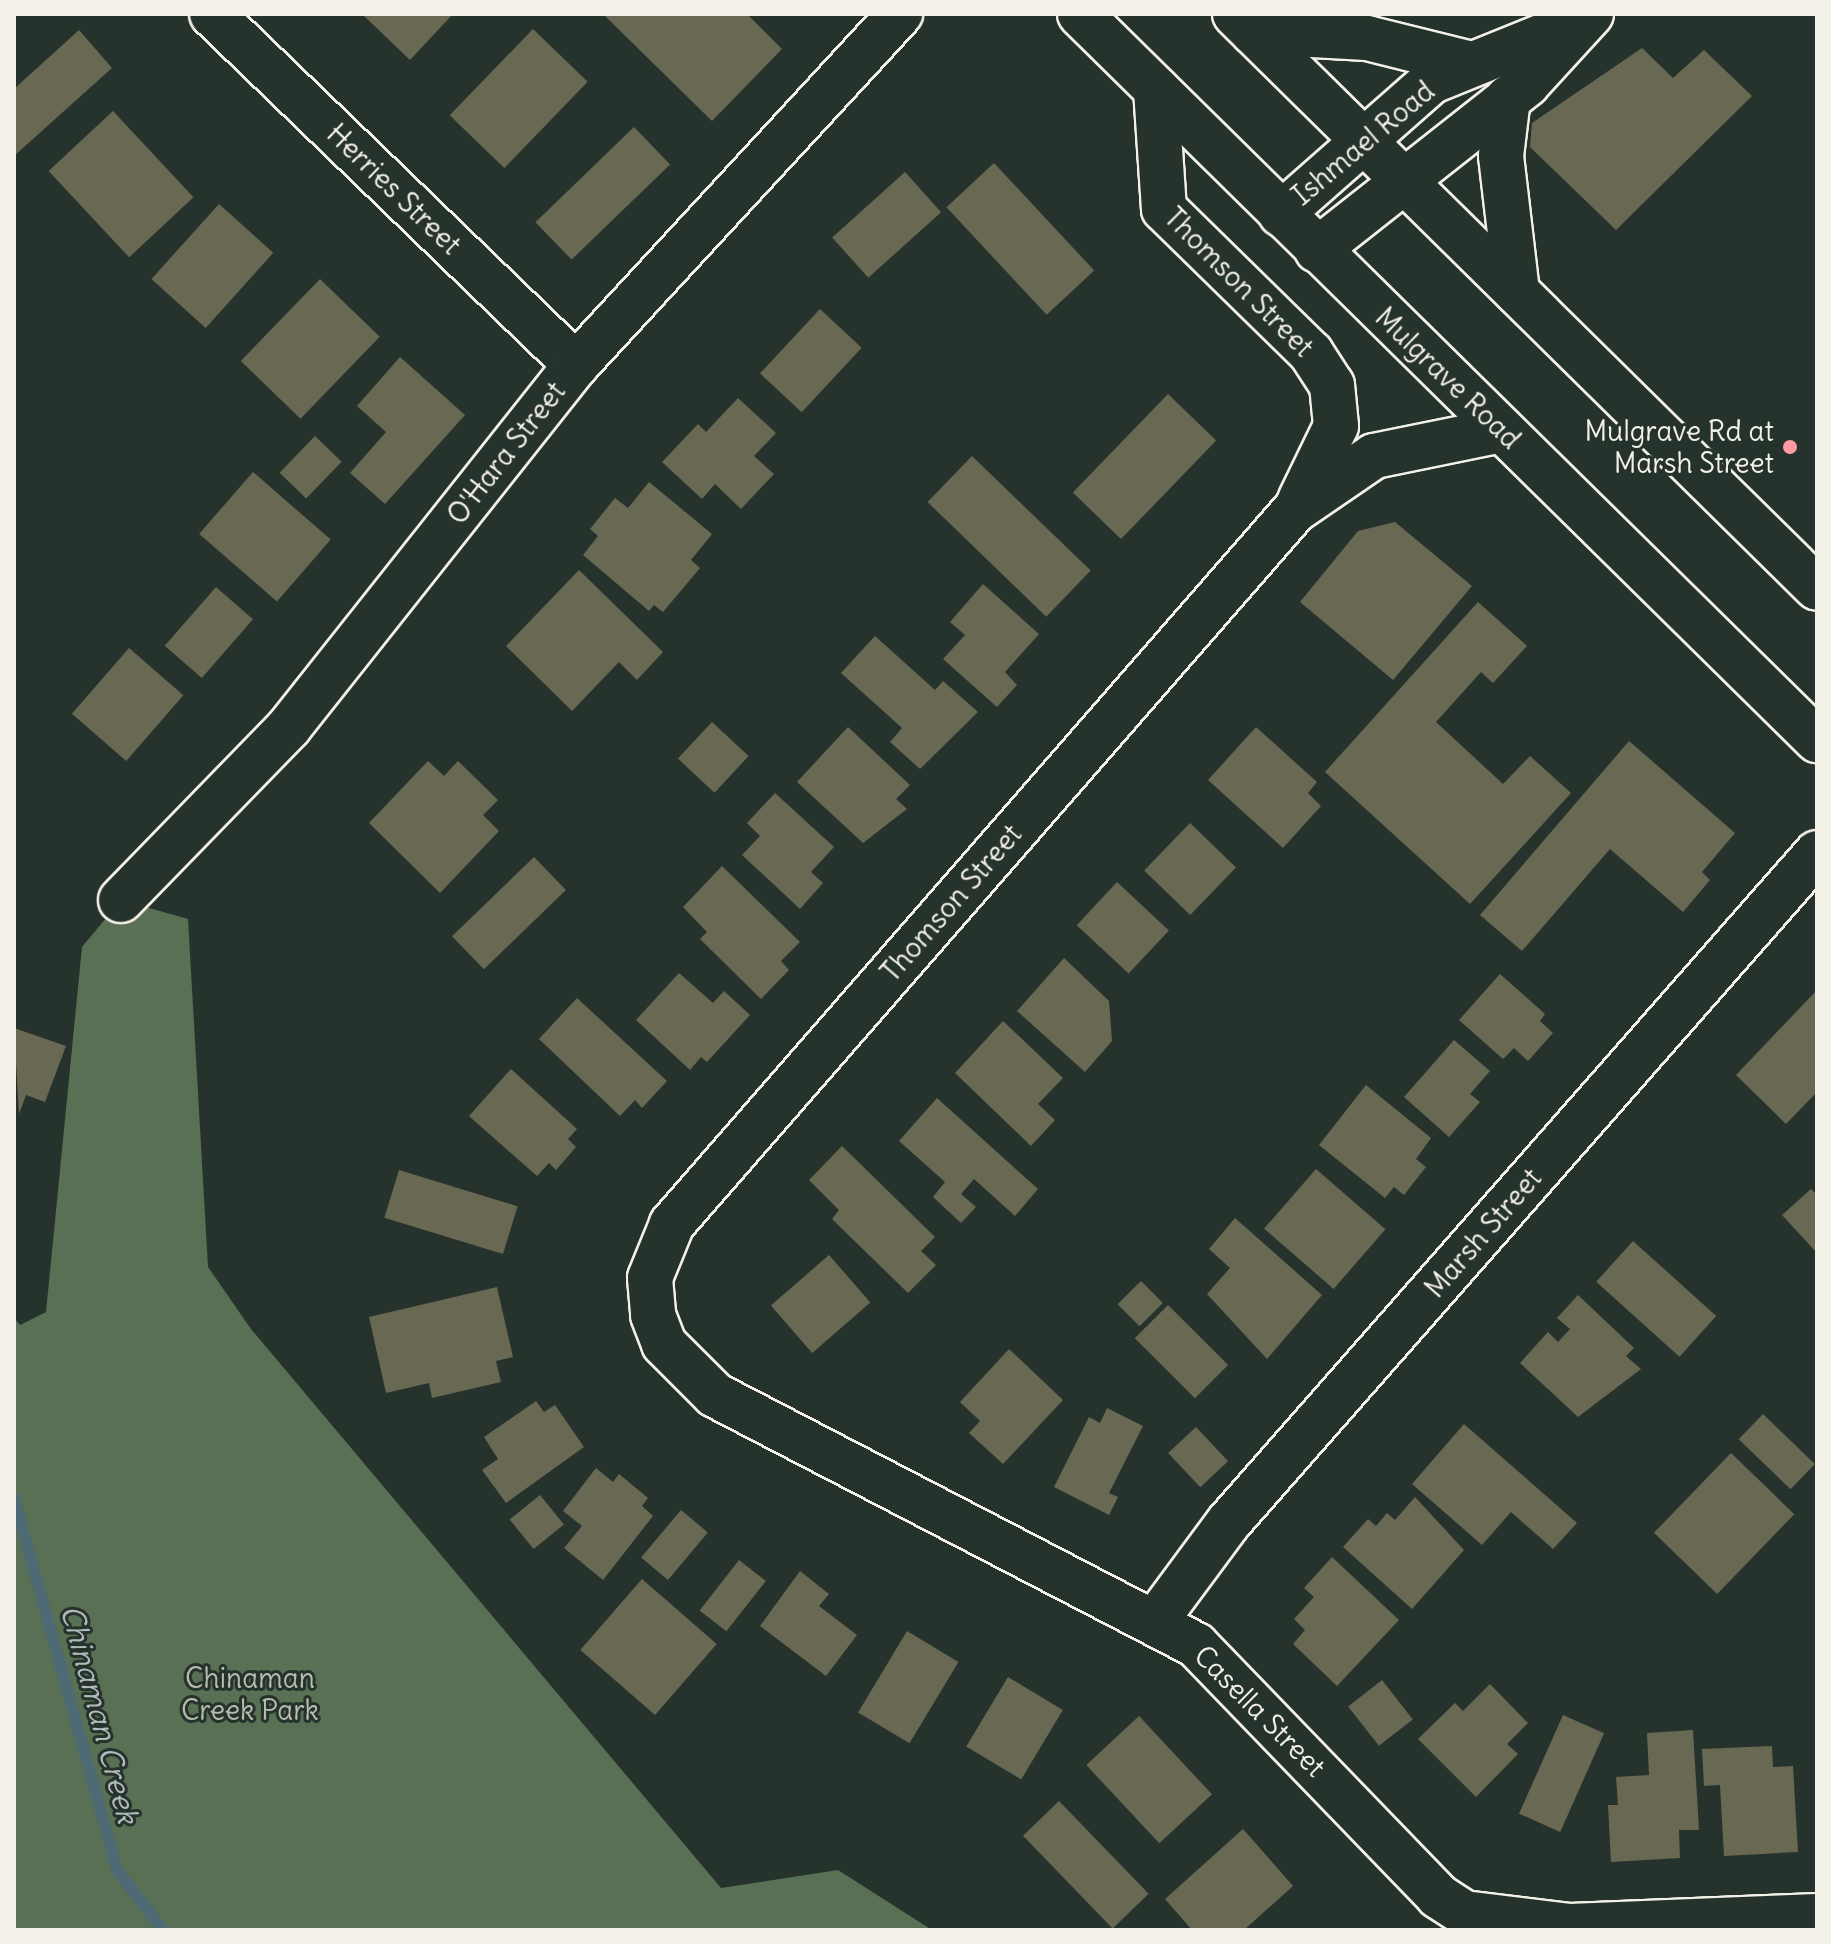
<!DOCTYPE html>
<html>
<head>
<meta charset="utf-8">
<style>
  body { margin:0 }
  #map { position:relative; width:1831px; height:1944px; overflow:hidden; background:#26332d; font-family:Delius,sans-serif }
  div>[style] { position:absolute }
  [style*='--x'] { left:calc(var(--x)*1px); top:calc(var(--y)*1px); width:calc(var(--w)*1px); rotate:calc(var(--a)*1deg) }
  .green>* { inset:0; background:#597054 }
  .stream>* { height:12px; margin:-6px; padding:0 6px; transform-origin:6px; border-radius:6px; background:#4e6a74 }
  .building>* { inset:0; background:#686853; transform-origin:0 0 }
  .roads { filter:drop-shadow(2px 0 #f4f1e8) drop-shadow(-2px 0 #f4f1e8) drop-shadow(0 2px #f4f1e8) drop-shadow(0 -2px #f4f1e8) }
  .minor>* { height:44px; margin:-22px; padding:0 22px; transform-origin:22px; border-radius:22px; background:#26332d }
  .major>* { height:44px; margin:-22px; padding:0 22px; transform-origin:22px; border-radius:22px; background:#26332d }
  .dots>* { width:22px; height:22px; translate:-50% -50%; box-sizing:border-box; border:4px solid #26332d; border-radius:50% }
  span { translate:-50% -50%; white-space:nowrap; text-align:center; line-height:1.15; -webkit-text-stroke:6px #26332d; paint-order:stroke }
  .street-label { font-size:28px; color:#f4f1e8 }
  .poi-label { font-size:28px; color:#f4f1e8 }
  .right { translate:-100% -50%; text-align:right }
  .park-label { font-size:28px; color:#b6bdad }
  .water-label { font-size:30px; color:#b2bbba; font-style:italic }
  .frame { position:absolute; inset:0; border:16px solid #f4f1e8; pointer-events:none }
</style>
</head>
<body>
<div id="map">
  <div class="green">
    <i style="clip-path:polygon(121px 900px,188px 919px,208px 1267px,251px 1329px,721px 1888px,838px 1870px,932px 1930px,14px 1930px,14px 1318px,20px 1325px,46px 1312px,82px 947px)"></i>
  </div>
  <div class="stream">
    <i style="--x:14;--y:1498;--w:386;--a:74.5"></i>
    <i style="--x:117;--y:1870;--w:76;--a:52.5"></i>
  </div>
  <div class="building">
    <i style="clip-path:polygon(362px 14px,453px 14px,410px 60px)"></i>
    <i style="clip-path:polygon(603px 14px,747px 14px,782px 49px,712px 121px)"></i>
    <i style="left:533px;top:29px;width:76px;height:120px;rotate:44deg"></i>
    <i style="clip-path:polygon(79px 30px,112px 68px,14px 156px,14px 89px)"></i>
    <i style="clip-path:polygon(1642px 48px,1673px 78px,1704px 50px,1752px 96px,1616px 230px,1530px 147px,1532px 123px)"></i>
    <i style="left:113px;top:111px;width:118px;height:88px;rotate:47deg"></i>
    <i style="left:634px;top:127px;width:52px;height:137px;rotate:46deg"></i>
    <i style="left:994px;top:163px;width:147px;height:65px;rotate:47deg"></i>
    <i style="left:905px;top:172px;width:54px;height:98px;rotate:48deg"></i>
    <i style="left:219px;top:204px;width:73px;height:101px;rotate:42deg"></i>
    <i style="left:320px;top:279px;width:83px;height:114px;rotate:44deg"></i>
    <i style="left:820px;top:309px;width:57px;height:88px;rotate:43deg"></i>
    <i style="clip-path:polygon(400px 357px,465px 415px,385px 504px,350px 473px,386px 432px,357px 406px)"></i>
    <i style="left:1168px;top:394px;width:67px;height:137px;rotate:44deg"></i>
    <i style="clip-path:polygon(738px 398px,776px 433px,754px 456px,774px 474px,741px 509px,715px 484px,702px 499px,662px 462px,698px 424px,706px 432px)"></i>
    <i style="left:315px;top:436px;width:37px;height:51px;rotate:44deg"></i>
    <i style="left:972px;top:456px;width:165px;height:64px;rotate:44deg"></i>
    <i style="left:253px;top:472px;width:103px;height:82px;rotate:41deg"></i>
    <i style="clip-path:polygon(649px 482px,712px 534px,691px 560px,700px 568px,663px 612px,654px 605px,649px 611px,583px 555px,598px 536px,590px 529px,615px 498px,628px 508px)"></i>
    <i style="clip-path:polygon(1395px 522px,1472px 586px,1393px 680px,1300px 602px,1358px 531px)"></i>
    <i style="clip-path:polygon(579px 570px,663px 652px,637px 680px,619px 662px,572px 711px,506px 646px)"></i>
    <i style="clip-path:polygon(983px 584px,1039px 634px,1005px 672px,1017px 685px,997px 707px,943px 659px,965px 635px,950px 622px)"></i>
    <i style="left:216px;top:587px;width:49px;height:78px;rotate:41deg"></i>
    <i style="clip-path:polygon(1478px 602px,1527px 646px,1493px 683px,1481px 672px,1436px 722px,1503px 784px,1530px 756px,1571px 793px,1470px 904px,1325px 772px)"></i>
    <i style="clip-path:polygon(875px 636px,935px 690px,943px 681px,978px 712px,920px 769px,890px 742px,902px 728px,841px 673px)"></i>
    <i style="left:129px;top:648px;width:72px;height:87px;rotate:41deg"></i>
    <i style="left:712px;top:722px;width:50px;height:50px;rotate:43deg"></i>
    <i style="clip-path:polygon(848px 727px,910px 785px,896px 799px,907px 809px,863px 843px,797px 782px)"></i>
    <i style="clip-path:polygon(1256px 727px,1317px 782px,1308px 793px,1321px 806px,1283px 848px,1208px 780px)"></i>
    <i style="clip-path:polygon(1629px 741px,1735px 833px,1702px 872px,1710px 880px,1683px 912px,1610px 849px,1522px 951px,1480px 915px)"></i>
    <i style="clip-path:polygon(428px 761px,444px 776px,458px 761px,498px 800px,483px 815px,499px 831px,440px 893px,369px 823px)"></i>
    <i style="clip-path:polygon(775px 793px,834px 847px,811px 872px,823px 883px,800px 909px,742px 855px,760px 836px,747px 823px)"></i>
    <i style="left:1190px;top:823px;width:64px;height:66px;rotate:44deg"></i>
    <i style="left:534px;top:857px;width:46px;height:114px;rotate:46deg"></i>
    <i style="clip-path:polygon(722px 866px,800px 942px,781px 961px,789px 970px,761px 999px,700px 939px,707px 932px,683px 907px)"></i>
    <i style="left:1117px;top:882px;width:71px;height:59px;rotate:43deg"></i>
    <i style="clip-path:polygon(1064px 958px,1109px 1001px,1112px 1041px,1085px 1072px,1017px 1011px)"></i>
    <i style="clip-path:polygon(679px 973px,713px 1003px,724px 991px,750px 1015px,707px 1062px,701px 1057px,690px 1070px,636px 1020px)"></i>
    <i style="clip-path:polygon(1500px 974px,1545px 1014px,1540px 1021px,1553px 1033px,1528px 1061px,1514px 1048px,1503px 1059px,1459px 1020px)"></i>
    <i style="clip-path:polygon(1817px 990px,1817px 1092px,1786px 1124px,1736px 1075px)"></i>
    <i style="clip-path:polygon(577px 998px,667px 1081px,642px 1108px,635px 1100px,620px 1116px,539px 1039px)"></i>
    <i style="clip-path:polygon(1003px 1021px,1063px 1078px,1038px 1104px,1055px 1120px,1031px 1146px,955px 1073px)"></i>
    <i style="clip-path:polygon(14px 1028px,66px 1046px,45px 1102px,26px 1095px,19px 1114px)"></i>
    <i style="clip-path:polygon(1454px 1040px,1490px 1071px,1470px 1094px,1480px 1102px,1449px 1137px,1404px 1097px)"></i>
    <i style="clip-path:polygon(511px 1069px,577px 1129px,568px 1139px,576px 1147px,556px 1170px,549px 1163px,537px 1176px,469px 1116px)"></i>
    <i style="clip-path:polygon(1366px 1085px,1431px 1138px,1416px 1159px,1426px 1167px,1404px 1195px,1394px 1187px,1385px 1198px,1319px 1145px)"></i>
    <i style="clip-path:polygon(937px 1098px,1038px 1189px,1015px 1216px,974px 1179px,961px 1194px,976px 1207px,961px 1223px,933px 1197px,945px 1182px,899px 1141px)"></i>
    <i style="clip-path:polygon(842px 1146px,935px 1237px,921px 1251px,936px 1265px,908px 1293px,832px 1219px,839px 1210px,809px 1180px)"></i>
    <i style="left:1316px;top:1169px;width:92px;height:79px;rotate:41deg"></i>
    <i style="left:399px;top:1170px;width:124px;height:50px;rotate:17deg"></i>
    <i style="clip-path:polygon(1811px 1189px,1817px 1195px,1817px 1253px,1782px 1215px)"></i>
    <i style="clip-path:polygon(1235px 1218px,1322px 1295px,1267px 1359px,1207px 1294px,1230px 1268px,1209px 1249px)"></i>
    <i style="left:1633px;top:1241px;width:112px;height:55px;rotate:42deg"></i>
    <i style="left:829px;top:1255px;width:63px;height:77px;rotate:49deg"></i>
    <i style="left:1141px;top:1281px;width:31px;height:33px;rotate:45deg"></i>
    <i style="clip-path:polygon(497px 1287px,513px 1357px,496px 1361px,501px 1382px,432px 1398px,429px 1383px,386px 1393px,369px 1317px)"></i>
    <i style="clip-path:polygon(1578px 1295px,1634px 1348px,1626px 1356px,1641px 1369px,1578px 1417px,1520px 1363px,1548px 1332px,1558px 1342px,1570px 1329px,1557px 1318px)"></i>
    <i style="left:1168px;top:1305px;width:85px;height:47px;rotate:45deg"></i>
    <i style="clip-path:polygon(1009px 1349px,1063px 1400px,1003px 1464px,969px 1433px,980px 1421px,960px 1402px)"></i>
    <i style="clip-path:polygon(536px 1401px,544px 1412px,555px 1405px,584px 1447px,506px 1503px,482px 1470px,498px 1459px,484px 1437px)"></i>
    <i style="clip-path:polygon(1107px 1408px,1143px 1426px,1109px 1493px,1118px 1497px,1109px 1515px,1054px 1487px,1089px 1417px,1100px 1423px)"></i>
    <i style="left:1763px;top:1414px;width:72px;height:35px;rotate:44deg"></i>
    <i style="clip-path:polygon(1464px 1424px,1577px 1523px,1553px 1549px,1511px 1512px,1482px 1545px,1412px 1484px)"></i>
    <i style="left:1196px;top:1427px;width:47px;height:38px;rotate:47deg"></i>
    <i style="left:1731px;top:1453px;width:88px;height:111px;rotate:44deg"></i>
    <i style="clip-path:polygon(596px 1468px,613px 1482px,619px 1474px,648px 1498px,642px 1506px,653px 1516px,603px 1580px,564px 1548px,582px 1526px,563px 1511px)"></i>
    <i style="left:540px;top:1495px;width:38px;height:39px;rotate:51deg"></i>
    <i style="clip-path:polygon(1415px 1497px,1464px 1550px,1412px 1609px,1343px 1547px,1368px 1519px,1376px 1526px,1387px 1513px,1395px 1520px)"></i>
    <i style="left:681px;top:1510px;width:35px;height:62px;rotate:40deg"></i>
    <i style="clip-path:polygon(1332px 1557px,1399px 1620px,1337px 1686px,1293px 1644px,1305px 1630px,1294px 1619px,1314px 1597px,1304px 1588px)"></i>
    <i style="left:739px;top:1560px;width:34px;height:64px;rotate:38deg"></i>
    <i style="clip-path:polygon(800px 1571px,829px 1594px,819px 1606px,857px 1635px,826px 1676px,760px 1626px)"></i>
    <i style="left:642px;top:1579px;width:99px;height:94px;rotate:41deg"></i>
    <i style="left:907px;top:1631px;width:60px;height:95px;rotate:31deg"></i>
    <i style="left:1008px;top:1677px;width:64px;height:81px;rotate:31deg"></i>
    <i style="left:1382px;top:1680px;width:50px;height:43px;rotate:52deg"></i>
    <i style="clip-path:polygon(1490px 1684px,1528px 1723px,1507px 1744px,1518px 1754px,1476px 1797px,1418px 1739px,1455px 1703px,1463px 1711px)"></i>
    <i style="left:1563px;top:1715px;width:45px;height:108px;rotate:24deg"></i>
    <i style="left:1139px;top:1716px;width:107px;height:72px;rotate:47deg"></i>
    <i style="clip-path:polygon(1693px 1730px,1699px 1830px,1679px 1830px,1680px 1858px,1611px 1862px,1608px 1805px,1618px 1805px,1616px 1777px,1649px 1775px,1647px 1733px)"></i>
    <i style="clip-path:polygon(1772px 1746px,1773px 1767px,1793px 1766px,1798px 1852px,1724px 1856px,1720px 1785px,1704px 1786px,1702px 1749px)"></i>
    <i style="left:1059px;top:1801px;width:129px;height:50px;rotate:46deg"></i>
    <i style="clip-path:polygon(1243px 1829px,1293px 1886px,1244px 1930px,1192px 1930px,1165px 1899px)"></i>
  </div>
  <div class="roads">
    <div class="minor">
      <i style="--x:212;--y:14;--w:506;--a:43.96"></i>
      <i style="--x:1156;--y:89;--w:120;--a:86.2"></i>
      <i style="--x:1164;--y:209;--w:206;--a:44.4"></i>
      <i style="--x:1311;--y:353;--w:38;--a:57"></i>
      <i style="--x:1332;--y:385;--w:41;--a:84.4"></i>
      <i style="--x:1336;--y:426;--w:82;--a:115.9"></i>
      <i style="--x:1281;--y:214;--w:201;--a:-41.4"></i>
      <i style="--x:1432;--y:81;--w:160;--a:-22.1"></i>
      <i style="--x:1317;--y:250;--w:268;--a:-38.3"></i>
      <i style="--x:1527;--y:84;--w:95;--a:-47.6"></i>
      <i style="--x:1502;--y:430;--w:131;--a:168.5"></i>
      <i style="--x:1374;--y:456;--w:96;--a:145.6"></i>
      <i style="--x:1295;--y:510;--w:948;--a:131.11"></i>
      <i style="--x:672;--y:1224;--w:58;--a:112.2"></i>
      <i style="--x:650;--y:1278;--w:37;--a:85"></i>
      <i style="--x:653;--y:1315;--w:31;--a:69"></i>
      <i style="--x:664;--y:1344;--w:72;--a:45"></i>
      <i style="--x:715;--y:1395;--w:542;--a:27.46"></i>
      <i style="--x:1196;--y:1645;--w:349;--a:46"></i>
      <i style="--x:1438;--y:1896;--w:31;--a:33"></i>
      <i style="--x:1464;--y:1913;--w:107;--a:7"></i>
      <i style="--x:1570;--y:1926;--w:247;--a:-2.3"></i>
      <i style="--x:121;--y:900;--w:241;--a:-45.8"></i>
      <i style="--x:289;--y:727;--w:462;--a:-51.6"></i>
      <i style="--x:576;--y:365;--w:478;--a:-47.3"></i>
      <i style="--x:1157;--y:1619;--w:119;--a:-53.5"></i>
      <i style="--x:1228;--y:1523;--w:892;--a:-48.68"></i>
    </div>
    <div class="major">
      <i style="--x:1080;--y:14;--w:1035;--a:44.57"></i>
      <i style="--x:1235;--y:14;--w:817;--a:44.6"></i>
      <i style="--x:1253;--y:32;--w:114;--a:3"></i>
      <i style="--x:1367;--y:38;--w:103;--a:14"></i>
      <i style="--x:1508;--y:98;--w:58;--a:96.9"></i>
      <i style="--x:1501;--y:156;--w:137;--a:83.3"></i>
    </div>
  </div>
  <div class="dots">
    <i style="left:1790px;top:447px;background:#ff9aa2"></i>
  </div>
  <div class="street-label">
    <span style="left:1363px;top:143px;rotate:-40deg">Ishmael Road</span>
    <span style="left:394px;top:189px;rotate:44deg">Herries Street</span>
    <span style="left:1239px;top:282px;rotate:45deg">Thomson Street</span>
    <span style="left:1448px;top:378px;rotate:44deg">Mulgrave Road</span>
    <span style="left:506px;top:453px;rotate:-52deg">O'Hara Street</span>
    <span style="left:951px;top:903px;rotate:-49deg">Thomson Street</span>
    <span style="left:1483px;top:1233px;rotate:-49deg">Marsh Street</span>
    <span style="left:1260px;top:1711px;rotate:45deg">Casella Street</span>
  </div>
  <div class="poi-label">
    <span class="right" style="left:1774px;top:447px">Mulgrave Rd at<br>Marsh Street</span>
  </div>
  <div class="park-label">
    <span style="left:250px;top:1694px">Chinaman<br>Creek Park</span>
  </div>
  <div class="water-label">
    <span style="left:100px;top:1714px;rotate:75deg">Chinaman Creek</span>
  </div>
  <div class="frame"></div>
</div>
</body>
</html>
